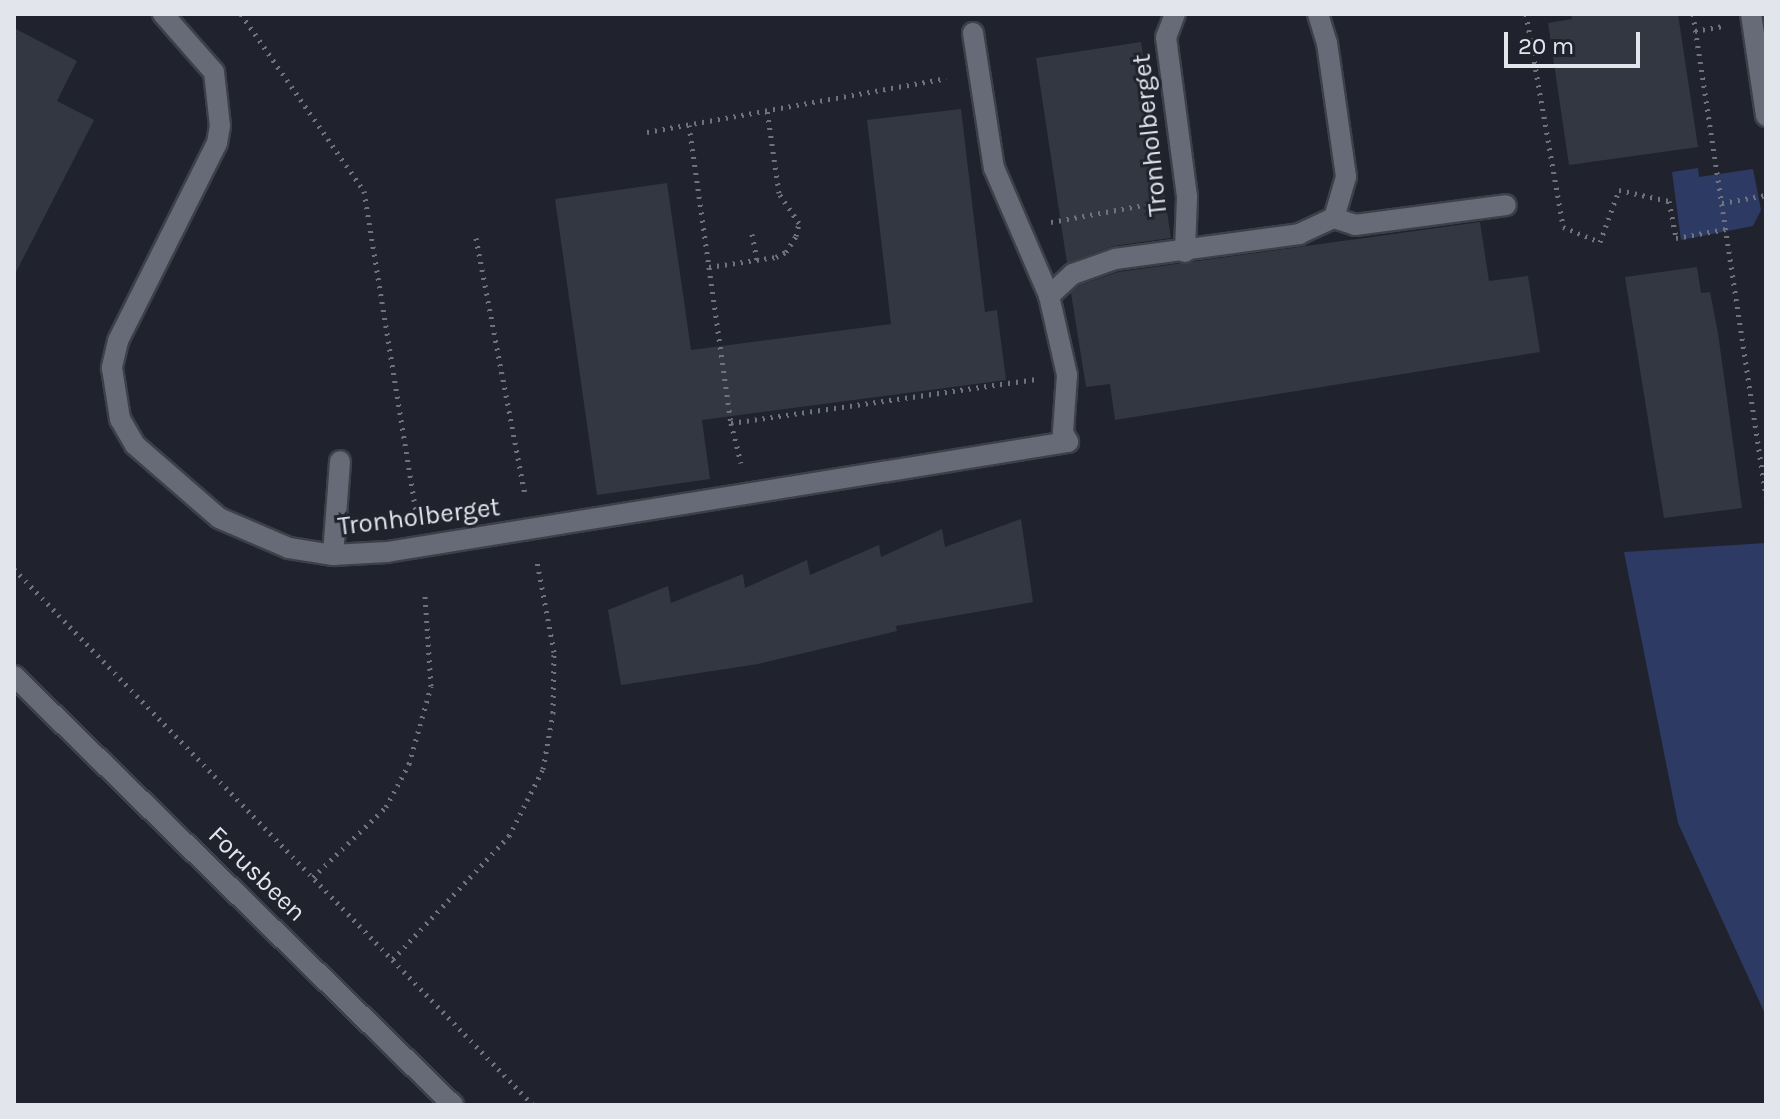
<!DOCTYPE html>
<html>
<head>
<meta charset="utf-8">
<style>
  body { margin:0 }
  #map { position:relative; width:1780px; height:1119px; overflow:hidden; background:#20232d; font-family:Karla,sans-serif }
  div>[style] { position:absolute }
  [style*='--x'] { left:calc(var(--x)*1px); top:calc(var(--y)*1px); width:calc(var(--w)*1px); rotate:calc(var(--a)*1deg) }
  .green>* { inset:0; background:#2d3a64 }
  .building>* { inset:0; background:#333742 }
  .path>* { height:5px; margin-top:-2.5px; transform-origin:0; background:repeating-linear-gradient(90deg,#70737c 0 2px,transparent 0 8px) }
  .roads { filter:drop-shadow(2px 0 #3d4049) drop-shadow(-2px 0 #3d4049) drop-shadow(0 2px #3d4049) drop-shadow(0 -2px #3d4049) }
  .service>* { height:20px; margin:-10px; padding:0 10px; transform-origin:10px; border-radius:10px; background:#676b78 }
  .minor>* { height:20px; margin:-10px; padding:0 10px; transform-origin:10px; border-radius:10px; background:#676b78 }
  .secondary>* { height:20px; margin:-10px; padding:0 10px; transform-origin:10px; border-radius:10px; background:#676b78 }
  span { translate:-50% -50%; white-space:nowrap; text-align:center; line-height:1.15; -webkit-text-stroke:6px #20232d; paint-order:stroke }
  .street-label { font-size:26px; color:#e3e5ec }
  .frame { position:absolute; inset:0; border:16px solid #e3e5ec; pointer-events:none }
  .scale { position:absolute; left:1504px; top:32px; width:136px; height:36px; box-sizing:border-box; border:4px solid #e3e5ec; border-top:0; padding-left:10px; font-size:24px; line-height:28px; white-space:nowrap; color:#e3e5ec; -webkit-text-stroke:6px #20232d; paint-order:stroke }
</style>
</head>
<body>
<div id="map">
  <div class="green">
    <i style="clip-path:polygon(1698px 168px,1699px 177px,1753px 169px,1761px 210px,1753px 226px,1681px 240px,1672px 172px)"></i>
    <i style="clip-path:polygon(1766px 543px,1766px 1016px,1678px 823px,1624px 552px)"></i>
  </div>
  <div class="building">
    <i style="clip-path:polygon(1571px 14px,1678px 14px,1698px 147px,1569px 165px,1548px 23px,1572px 19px)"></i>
    <i style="clip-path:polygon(14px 28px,77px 61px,57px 101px,94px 120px,14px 276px)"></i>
    <i style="clip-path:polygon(1141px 42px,1171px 238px,1113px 246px,1067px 263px,1036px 58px)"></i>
    <i style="clip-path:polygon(961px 109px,985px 312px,997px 310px,1006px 380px,702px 420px,710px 479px,597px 495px,555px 199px,667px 183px,691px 350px,891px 324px,867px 120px)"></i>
    <i style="clip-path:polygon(1480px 222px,1489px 281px,1528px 276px,1540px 352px,1115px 420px,1110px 384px,1086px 387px,1071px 293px,1080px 285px,1118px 272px)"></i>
    <i style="clip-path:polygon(1697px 267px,1701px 293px,1710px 292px,1718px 333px,1742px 508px,1664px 518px,1625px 277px)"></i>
    <i style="clip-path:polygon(1021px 519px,1033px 602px,896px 626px,897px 631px,758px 664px,621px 685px,608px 610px,668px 586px,671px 603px,743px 574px,745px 588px,807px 560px,810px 575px,879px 545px,881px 557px,942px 529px,945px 547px)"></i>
  </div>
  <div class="path">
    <i style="--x:241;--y:14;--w:216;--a:55.2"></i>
    <i style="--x:364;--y:191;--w:325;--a:80.8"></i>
    <i style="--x:1526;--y:14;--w:216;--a:80.1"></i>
    <i style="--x:1563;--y:227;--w:40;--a:22"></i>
    <i style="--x:1600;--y:242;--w:55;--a:-69.9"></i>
    <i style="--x:1619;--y:190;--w:51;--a:12.4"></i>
    <i style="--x:1669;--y:201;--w:38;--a:79"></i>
    <i style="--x:1676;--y:238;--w:51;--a:-10.2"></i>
    <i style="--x:1693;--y:14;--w:488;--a:81.4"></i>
    <i style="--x:1695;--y:31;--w:27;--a:-10"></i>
    <i style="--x:689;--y:125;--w:301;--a:82"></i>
    <i style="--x:731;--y:423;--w:41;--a:76"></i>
    <i style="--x:647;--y:132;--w:304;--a:-10.2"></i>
    <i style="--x:1722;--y:203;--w:45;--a:-10.3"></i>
    <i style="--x:1051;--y:222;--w:106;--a:-10.4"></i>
    <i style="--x:752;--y:234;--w:26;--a:79"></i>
    <i style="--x:476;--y:238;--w:263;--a:79.2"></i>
    <i style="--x:709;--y:267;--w:68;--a:-8.5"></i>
    <i style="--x:776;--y:257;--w:11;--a:-27"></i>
    <i style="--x:786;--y:252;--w:19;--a:-58"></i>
    <i style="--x:796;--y:236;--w:13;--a:-77"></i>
    <i style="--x:799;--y:223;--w:36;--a:-124"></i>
    <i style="--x:779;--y:193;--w:84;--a:-98.2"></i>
    <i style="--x:731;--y:423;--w:307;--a:-8.2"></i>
    <i style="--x:14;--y:569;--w:746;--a:45.92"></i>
    <i style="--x:313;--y:877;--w:101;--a:-43.8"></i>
    <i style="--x:386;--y:807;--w:49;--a:-61.9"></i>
    <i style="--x:409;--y:764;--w:81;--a:-74.2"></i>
    <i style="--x:431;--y:686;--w:90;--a:-93.8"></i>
    <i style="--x:393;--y:959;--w:169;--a:-46.7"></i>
    <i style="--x:509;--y:836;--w:75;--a:-63.1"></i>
    <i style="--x:543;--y:769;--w:57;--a:-79.9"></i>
    <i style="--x:553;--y:713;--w:61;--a:-89.1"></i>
    <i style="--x:554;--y:652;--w:93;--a:-100.6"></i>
  </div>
  <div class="roads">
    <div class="service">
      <i style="--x:333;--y:555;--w:94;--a:-85.7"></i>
    </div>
    <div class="minor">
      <i style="--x:163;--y:14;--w:77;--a:48.7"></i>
      <i style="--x:214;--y:72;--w:54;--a:83.7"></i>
      <i style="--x:220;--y:126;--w:17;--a:100"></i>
      <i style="--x:217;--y:143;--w:221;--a:116.6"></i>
      <i style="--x:118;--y:341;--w:28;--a:103"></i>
      <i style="--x:112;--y:368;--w:52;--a:81.1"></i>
      <i style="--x:120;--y:419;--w:30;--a:60"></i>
      <i style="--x:135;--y:445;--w:111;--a:41"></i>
      <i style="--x:219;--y:518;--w:76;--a:23.2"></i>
      <i style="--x:289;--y:548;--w:45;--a:9"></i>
      <i style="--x:333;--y:555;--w:54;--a:-3.2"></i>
      <i style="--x:387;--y:552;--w:690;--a:-9.18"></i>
      <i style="--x:1068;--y:442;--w:11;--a:-117"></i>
      <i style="--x:1063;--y:432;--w:57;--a:-86"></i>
      <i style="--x:1067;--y:375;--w:81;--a:-102.8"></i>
      <i style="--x:1049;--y:296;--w:33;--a:-43"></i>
      <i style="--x:1073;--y:274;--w:45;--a:-19.7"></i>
      <i style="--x:1115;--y:259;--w:186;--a:-7.7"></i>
      <i style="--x:1299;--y:234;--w:38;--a:-25"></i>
      <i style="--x:1334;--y:218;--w:22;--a:18"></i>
      <i style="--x:1355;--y:225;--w:152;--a:-7.5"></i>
      <i style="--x:1175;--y:14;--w:25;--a:111"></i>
      <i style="--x:1166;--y:37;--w:161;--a:82.5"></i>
      <i style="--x:1187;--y:197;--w:55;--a:92.1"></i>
      <i style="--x:1318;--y:14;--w:30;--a:73"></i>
      <i style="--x:1327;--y:43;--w:135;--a:81.9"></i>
      <i style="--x:1346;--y:177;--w:43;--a:106.3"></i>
      <i style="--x:1751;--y:14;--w:103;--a:81.6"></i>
      <i style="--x:973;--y:33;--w:137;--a:81.2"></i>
      <i style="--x:994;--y:168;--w:139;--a:66.7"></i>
    </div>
    <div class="secondary">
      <i style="--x:14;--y:676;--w:614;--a:44.34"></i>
    </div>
  </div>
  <div class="street-label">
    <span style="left:1150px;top:135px;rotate:-96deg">Tronholberget</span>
    <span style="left:419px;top:517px;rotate:-7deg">Tronholberget</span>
    <span style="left:257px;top:874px;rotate:44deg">Forusbeen</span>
  </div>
  <div class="frame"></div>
  <div class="scale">20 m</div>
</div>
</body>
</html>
